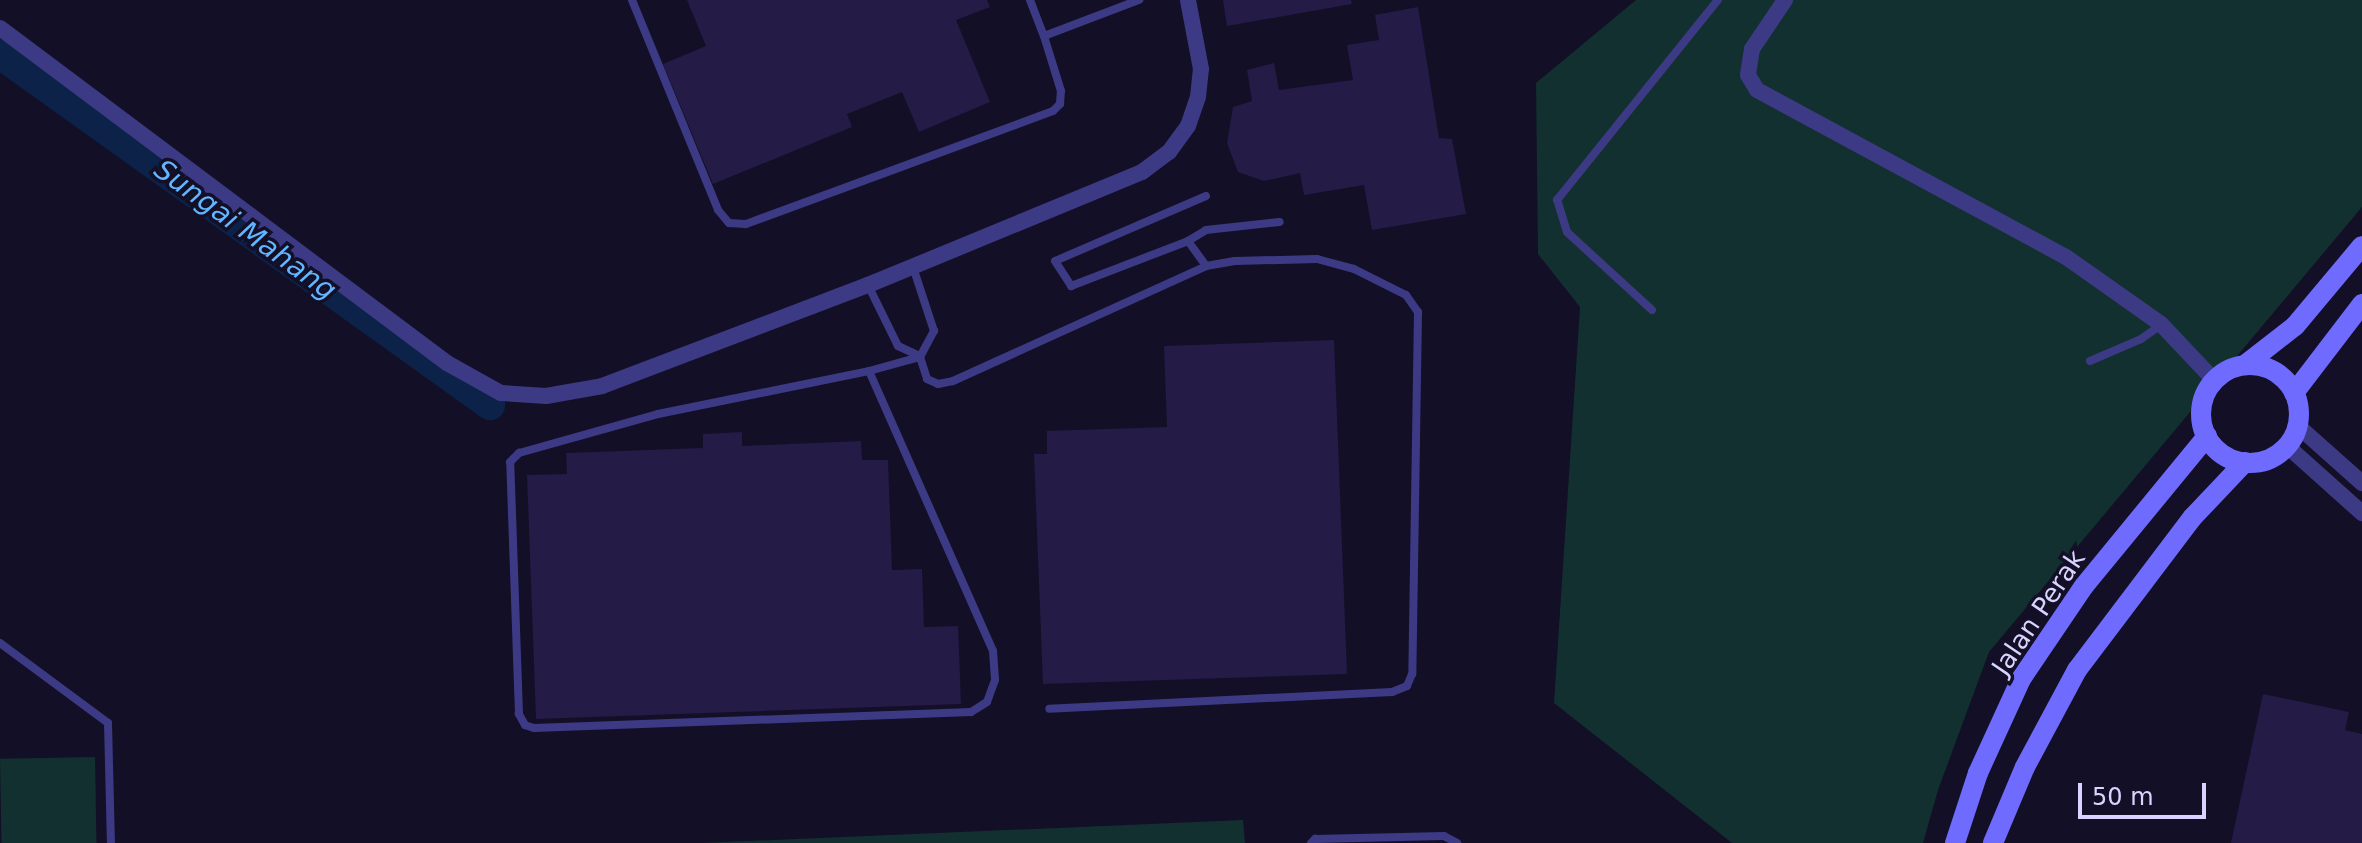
<!DOCTYPE html>
<html>
<head>
<meta charset="utf-8">
<style>
  body { margin:0 }
  #map { position:relative; width:2362px; height:843px; overflow:hidden; background:#130f26; font-family:"DejaVu Sans",sans-serif }
  div>[style] { position:absolute }
  [style*='--x'] { left:calc(var(--x)*1px); top:calc(var(--y)*1px); width:calc(var(--w)*1px); rotate:calc(var(--a)*1deg) }
  .green>* { inset:0; background:#12302f; transform-origin:0 0 }
  .river>* { height:30px; margin:-15px; padding:0 15px; transform-origin:15px; border-radius:15px; background:#0c2248 }
  .building>* { inset:0; background:#241b47 }
  .lane>* { height:8px; margin:-4px; padding:0 4px; transform-origin:4px; border-radius:4px; background:#3d3a85 }
  .street>* { height:16px; margin:-8px; padding:0 8px; transform-origin:8px; border-radius:8px; background:#3d3a85 }
  .secondary>* { height:20px; margin:-10px; padding:0 10px; transform-origin:10px; border-radius:10px; background:#6f6bff }
  .secondary>.ring { margin:-10px; padding:0; box-sizing:content-box; background:none; border:20px solid #6f6bff; border-radius:50% }
  span { translate:-50% -50%; white-space:nowrap; text-align:center; line-height:1.15; -webkit-text-stroke:7px #130f26; paint-order:stroke }
  .street-label { font-size:26px; color:#d9d4ff }
  .water-label { font-size:28px; color:#62b6ff; font-style:italic }
  .scale { position:absolute; left:2078px; top:783px; width:128px; height:36px; box-sizing:border-box; border:4px solid #d9d4ff; border-top:0; padding-left:10px; font-size:24px; line-height:28px; white-space:nowrap; color:#d9d4ff; -webkit-text-stroke:6px #130f26; paint-order:stroke }
</style>
</head>
<body>
<div id="map">
  <div class="green">
    <i style="clip-path:polygon(1636px 0,2362px 0,2362px 207px,1989px 652px,1938px 790px,1923px 843px,1732px 843px,1554px 703px,1580px 307px,1538px 254px,1536px 83px)"></i>
    <i style="left:95px;top:757px;width:86px;height:95px;rotate:89deg"></i>
    <i style="clip-path:polygon(1243px 820px,1245px 843px,701px 843px)"></i>
  </div>
  <div class="river">
    <i style="--x:0;--y:54;--w:603;--a:35.62"></i>
  </div>
  <div class="building">
    <i style="clip-path:polygon(687px 0,987px 0,990px 7px,956px 20px,990px 102px,919px 132px,902px 92px,847px 114px,852px 127px,713px 184px,663px 64px,706px 46px)"></i>
    <i style="clip-path:polygon(1223px 0,1351px 0,1352px 4px,1227px 26px)"></i>
    <i style="clip-path:polygon(1418px 7px,1439px 138px,1452px 139px,1466px 214px,1372px 230px,1364px 185px,1304px 195px,1300px 173px,1264px 181px,1238px 172px,1227px 143px,1233px 107px,1252px 101px,1247px 70px,1274px 63px,1279px 90px,1353px 80px,1347px 45px,1379px 40px,1375px 15px)"></i>
    <i style="clip-path:polygon(1334px 340px,1347px 674px,1043px 684px,1034px 454px,1047px 454px,1047px 431px,1167px 427px,1164px 346px)"></i>
    <i style="clip-path:polygon(742px 432px,742px 446px,861px 441px,862px 460px,888px 460px,892px 570px,922px 569px,924px 627px,958px 626px,961px 704px,536px 719px,527px 475px,567px 474px,566px 453px,703px 448px,703px 434px)"></i>
    <i style="clip-path:polygon(2263px 694px,2349px 712px,2345px 730px,2362px 734px,2362px 843px,2231px 843px)"></i>
  </div>
  <div class="lane">
    <i style="--x:632;--y:0;--w:227;--a:67.7"></i>
    <i style="--x:718;--y:210;--w:17;--a:50"></i>
    <i style="--x:729;--y:223;--w:17;--a:3"></i>
    <i style="--x:746;--y:224;--w:327;--a:-20.2"></i>
    <i style="--x:1053;--y:111;--w:10;--a:-45"></i>
    <i style="--x:1060;--y:104;--w:13;--a:-86"></i>
    <i style="--x:1061;--y:91;--w:58;--a:-107.2"></i>
    <i style="--x:1030;--y:0;--w:39;--a:69"></i>
    <i style="--x:1044;--y:36;--w:102;--a:-20.8"></i>
    <i style="--x:1206;--y:196;--w:164;--a:156.7"></i>
    <i style="--x:1055;--y:261;--w:30;--a:57"></i>
    <i style="--x:1071;--y:286;--w:125;--a:-21"></i>
    <i style="--x:1188;--y:241;--w:31;--a:54"></i>
    <i style="--x:1188;--y:241;--w:21;--a:-31"></i>
    <i style="--x:1206;--y:230;--w:74;--a:-6.2"></i>
    <i style="--x:868;--y:285;--w:68;--a:63.8"></i>
    <i style="--x:898;--y:346;--w:23;--a:25"></i>
    <i style="--x:1652;--y:310;--w:115;--a:-137.5"></i>
    <i style="--x:1567;--y:232;--w:34;--a:-107"></i>
    <i style="--x:1557;--y:200;--w:257;--a:-51.2"></i>
    <i style="--x:920;--y:357;--w:23;--a:72"></i>
    <i style="--x:927;--y:379;--w:12;--a:24"></i>
    <i style="--x:938;--y:384;--w:15;--a:-11"></i>
    <i style="--x:953;--y:381;--w:278;--a:-24.4"></i>
    <i style="--x:1206;--y:266;--w:29;--a:-10"></i>
    <i style="--x:1235;--y:261;--w:82;--a:-1.4"></i>
    <i style="--x:1317;--y:259;--w:38;--a:15"></i>
    <i style="--x:1354;--y:269;--w:58;--a:26.6"></i>
    <i style="--x:1406;--y:295;--w:21;--a:55"></i>
    <i style="--x:1418;--y:312;--w:362;--a:90.9"></i>
    <i style="--x:1412;--y:674;--w:13;--a:113"></i>
    <i style="--x:1407;--y:686;--w:16;--a:158"></i>
    <i style="--x:1392;--y:692;--w:343;--a:177.2"></i>
    <i style="--x:2090;--y:361;--w:56;--a:-23.3"></i>
    <i style="--x:2141;--y:339;--w:24;--a:-35"></i>
    <i style="--x:869;--y:371;--w:306;--a:66.1"></i>
    <i style="--x:993;--y:651;--w:29;--a:86"></i>
    <i style="--x:995;--y:680;--w:23;--a:110"></i>
    <i style="--x:987;--y:702;--w:19;--a:148"></i>
    <i style="--x:971;--y:712;--w:437;--a:177.9"></i>
    <i style="--x:534;--y:728;--w:9;--a:-162"></i>
    <i style="--x:525;--y:725;--w:13;--a:-119"></i>
    <i style="--x:519;--y:714;--w:252;--a:-92"></i>
    <i style="--x:510;--y:462;--w:13;--a:-45"></i>
    <i style="--x:519;--y:453;--w:144;--a:-15.7"></i>
    <i style="--x:658;--y:414;--w:215;--a:-11.5"></i>
    <i style="--x:869;--y:371;--w:53;--a:-15.4"></i>
    <i style="--x:920;--y:357;--w:30;--a:-62"></i>
    <i style="--x:934;--y:331;--w:67;--a:-108.2"></i>
    <i style="--x:0;--y:643;--w:134;--a:36.5"></i>
    <i style="--x:108;--y:723;--w:120;--a:88.6"></i>
    <i style="--x:1311;--y:843;--w:6;--a:-45"></i>
    <i style="--x:1315;--y:839;--w:129;--a:-1.3"></i>
    <i style="--x:1444;--y:836;--w:15;--a:28"></i>
  </div>
  <div class="street">
    <i style="--x:1785;--y:0;--w:59;--a:124"></i>
    <i style="--x:1752;--y:49;--w:26;--a:99"></i>
    <i style="--x:1748;--y:75;--w:17;--a:59"></i>
    <i style="--x:1757;--y:90;--w:351;--a:28.4"></i>
    <i style="--x:2066;--y:257;--w:116;--a:35.2"></i>
    <i style="--x:2161;--y:324;--w:77;--a:46.6"></i>
    <i style="--x:0;--y:28;--w:559;--a:36.85"></i>
    <i style="--x:447;--y:363;--w:62;--a:29.1"></i>
    <i style="--x:501;--y:393;--w:45;--a:3.8"></i>
    <i style="--x:546;--y:396;--w:57;--a:-10.1"></i>
    <i style="--x:602;--y:386;--w:285;--a:-20.8"></i>
    <i style="--x:868;--y:285;--w:296;--a:-22.4"></i>
    <i style="--x:1142;--y:172;--w:34;--a:-37"></i>
    <i style="--x:1169;--y:152;--w:32;--a:-54"></i>
    <i style="--x:1188;--y:126;--w:31;--a:-71"></i>
    <i style="--x:1198;--y:97;--w:28;--a:-84"></i>
    <i style="--x:1201;--y:69;--w:70;--a:-100.7"></i>
    <i style="--x:2298;--y:426;--w:86;--a:41.7"></i>
    <i style="--x:2287;--y:446;--w:101;--a:41.8"></i>
  </div>
  <div class="secondary">
    <i style="--x:2245;--y:365;--w:63;--a:-38"></i>
    <i style="--x:2295;--y:326;--w:104;--a:-50.1"></i>
    <i class="ring" style="left:2201px;top:365px;width:78px;height:78px"></i>
    <i style="--x:2294;--y:393;--w:112;--a:-52.6"></i>
    <i style="--x:1955;--y:843;--w:74;--a:-71.8"></i>
    <i style="--x:1978;--y:773;--w:103;--a:-65.4"></i>
    <i style="--x:2021;--y:679;--w:112;--a:-55.9"></i>
    <i style="--x:2084;--y:586;--w:194;--a:-50.6"></i>
    <i style="--x:1993;--y:843;--w:82;--a:-67.2"></i>
    <i style="--x:2025;--y:767;--w:110;--a:-61.8"></i>
    <i style="--x:2077;--y:670;--w:191;--a:-52.9"></i>
    <i style="--x:2192;--y:518;--w:77;--a:-46.6"></i>
  </div>
  <div class="street-label">
    <span style="left:2039px;top:613px;rotate:-56deg">Jalan Perak</span>
  </div>
  <div class="water-label">
    <span style="left:245px;top:230px;rotate:36deg">Sungai Mahang</span>
  </div>
  <div class="scale">50 m</div>
</div>
</body>
</html>
